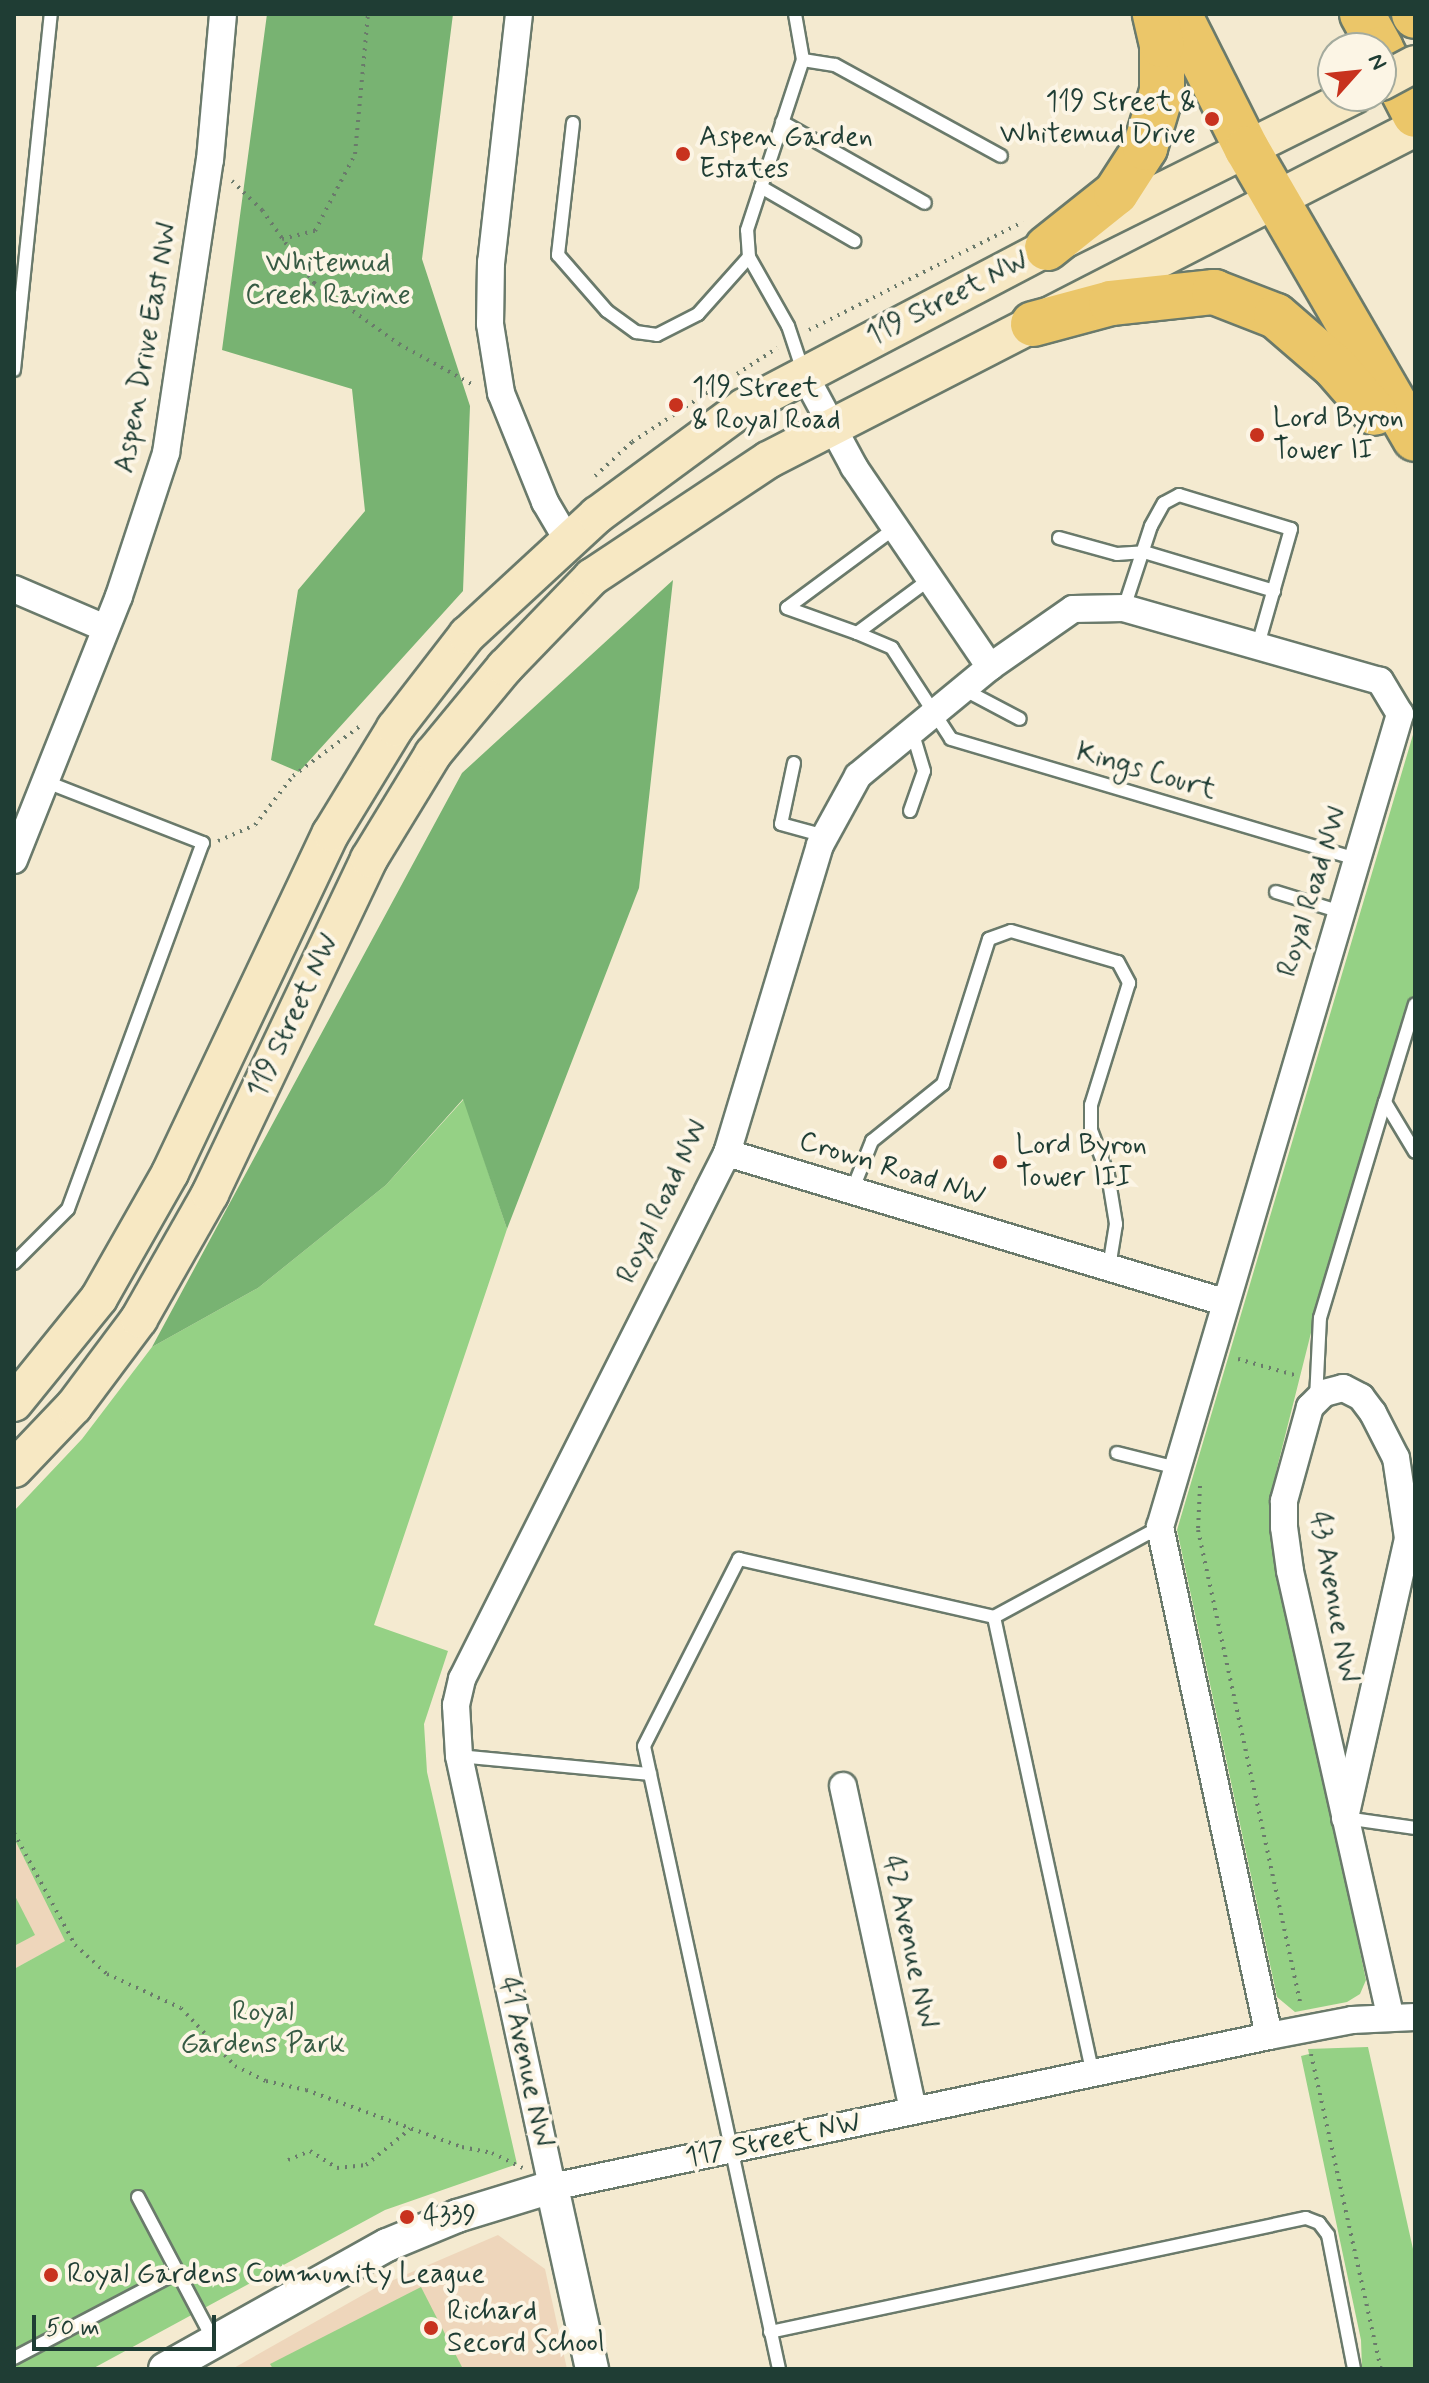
<!DOCTYPE html>
<html>
<head>
<meta charset="utf-8">
<style>
  body { margin:0 }
  #map { position:relative; width:1429px; height:2383px; overflow:hidden; background:#f4ead0; font-family:Mynerve,sans-serif }
  div>[style] { position:absolute }
  [style*='--x'] { left:calc(var(--x)*1px); top:calc(var(--y)*1px); width:calc(var(--w)*1px); rotate:calc(var(--a)*1deg) }
  .built>* { inset:0; background:#eed6bb }
  .green>* { inset:0; background:#95d185 }
  .forest>* { inset:0; background:#78b372 }
  .path>* { height:4px; margin-top:-2px; transform-origin:0; background:repeating-linear-gradient(90deg,#6a7a6b 0 2px,transparent 0 8px) }
  .roads { filter:drop-shadow(2px 0 #6a7a6b) drop-shadow(-2px 0 #6a7a6b) drop-shadow(0 2px #6a7a6b) drop-shadow(0 -2px #6a7a6b) }
  .service>* { height:12px; margin:-6px; padding:0 6px; transform-origin:6px; border-radius:6px; background:#fff }
  .minor>* { height:26px; margin:-13px; padding:0 13px; transform-origin:13px; border-radius:13px; background:#fff }
  .tertiary>* { height:32px; margin:-16px; padding:0 16px; transform-origin:16px; border-radius:16px; background:#fff }
  .secondary>* { height:36px; margin:-18px; padding:0 18px; transform-origin:18px; border-radius:18px; background:#f7e8c3 }
  .motorway>* { height:44px; margin:-22px; padding:0 22px; transform-origin:22px; border-radius:22px; background:#ebc669 }
  .bridges { filter:drop-shadow(2px 0 #6a7a6b) drop-shadow(-2px 0 #6a7a6b) drop-shadow(0 2px #6a7a6b) drop-shadow(0 -2px #6a7a6b) }
  .secondary-bridge>* { height:36px; margin:-18px; padding:0 18px; transform-origin:18px; border-radius:18px; background:#f7e8c3 }
  .dots>* { width:22px; height:22px; translate:-50% -50%; box-sizing:border-box; border:4px solid #fcf5e5; border-radius:50% }
  span { translate:-50% -50%; white-space:nowrap; text-align:center; line-height:1.15; -webkit-text-stroke:8px #fcf5e5; paint-order:stroke }
  .poi-label { font-size:28px; color:#1f3d34 }
  .right { translate:-100% -50%; text-align:right }
  .left { translate:0 -50%; text-align:left }
  .park-label { font-size:28px; color:#375b44 }
  .street-label { font-size:28px; color:#1f3d34 }
  .frame { position:absolute; inset:0; border:16px solid #1f3d34; pointer-events:none }
  .north { position:absolute; left:1317px; top:32px; width:80px; height:80px; box-sizing:border-box; background:#fcf5e5; border:2px solid #a4ab9e; border-radius:50%; rotate:63deg; font-size:22px; font-weight:700; line-height:32px; text-align:center; color:#1f3d34 }
  .north::after { content:''; display:block; margin:auto; width:28px; height:36px; background:#c8321e; clip-path:polygon(50% 0,100% 100%,50% 72%,0 100%) }
  .scale { position:absolute; left:32px; top:2315px; width:184px; height:36px; box-sizing:border-box; border:4px solid #1f3d34; border-top:0; padding-left:10px; font-size:24px; line-height:28px; white-space:nowrap; color:#1f3d34; -webkit-text-stroke:6px #fcf5e5; paint-order:stroke }
</style>
</head>
<body>
<div id="map">
  <div class="built">
    <i style="clip-path:polygon(14px 1838px,66px 1941px,14px 1969px)"></i>
    <i style="clip-path:polygon(498px 2235px,545px 2269px,567px 2369px,232px 2369px,377px 2287px)"></i>
  </div>
  <div class="green">
    <i style="clip-path:polygon(1415px 728px,1415px 1000px,1317px 1309px,1276px 1472px,1272px 1530px,1366px 1980px,1360px 1994px,1347px 2002px,1295px 2012px,1277px 1997px,1177px 1530px)"></i>
    <i style="clip-path:polygon(464px 1099px,507px 1229px,374px 1625px,448px 1651px,424px 1724px,427px 1772px,517px 2164px,385px 2210px,92px 2369px,14px 2369px,14px 1969px,65px 1941px,14px 1838px,14px 1511px,82px 1439px,152px 1347px,258px 1288px,386px 1185px)"></i>
    <i style="clip-path:polygon(14px 1894px,35px 1935px,14px 1946px)"></i>
    <i style="clip-path:polygon(1368px 2047px,1415px 2258px,1415px 2369px,1362px 2369px,1361px 2340px,1301px 2056px,1309px 2054px,1308px 2049px)"></i>
    <i style="clip-path:polygon(421px 2287px,463px 2369px,273px 2369px,270px 2364px)"></i>
  </div>
  <div class="forest">
    <i style="clip-path:polygon(267px 14px,453px 14px,422px 259px,470px 406px,463px 591px,299px 772px,271px 760px,298px 590px,365px 511px,352px 389px,222px 350px)"></i>
    <i style="clip-path:polygon(673px 580px,639px 888px,507px 1229px,463px 1099px,386px 1185px,258px 1288px,152px 1347px,462px 773px)"></i>
  </div>
  <div class="path">
    <i style="--x:232;--y:181;--w:42;--a:44"></i>
    <i style="--x:262;--y:210;--w:90;--a:54.5"></i>
    <i style="--x:314;--y:283;--w:105;--a:35.7"></i>
    <i style="--x:399;--y:344;--w:87;--a:28.9"></i>
    <i style="--x:282;--y:239;--w:34;--a:-14"></i>
    <i style="--x:315;--y:231;--w:87;--a:-62.5"></i>
    <i style="--x:355;--y:154;--w:141;--a:-84.7"></i>
    <i style="--x:809;--y:330;--w:240;--a:-26.8"></i>
    <i style="--x:737;--y:374;--w:48;--a:-33"></i>
    <i style="--x:595;--y:476;--w:50;--a:-42.6"></i>
    <i style="--x:632;--y:442;--w:97;--a:-33.2"></i>
    <i style="--x:218;--y:841;--w:40;--a:-23.4"></i>
    <i style="--x:255;--y:825;--w:62;--a:-52.2"></i>
    <i style="--x:293;--y:776;--w:84;--a:-36.7"></i>
    <i style="--x:1238;--y:1359;--w:62;--a:15.8"></i>
    <i style="--x:1200;--y:1486;--w:44;--a:92.6"></i>
    <i style="--x:1198;--y:1530;--w:487;--a:77.8"></i>
    <i style="--x:14;--y:1833;--w:128;--a:61.4"></i>
    <i style="--x:75;--y:1945;--w:43;--a:42.2"></i>
    <i style="--x:107;--y:1974;--w:81;--a:24.7"></i>
    <i style="--x:181;--y:2008;--w:79;--a:47"></i>
    <i style="--x:235;--y:2066;--w:34;--a:26"></i>
    <i style="--x:266;--y:2081;--w:41;--a:12.7"></i>
    <i style="--x:306;--y:2090;--w:166;--a:20.1"></i>
    <i style="--x:462;--y:2147;--w:31;--a:11"></i>
    <i style="--x:492;--y:2153;--w:34;--a:26"></i>
    <i style="--x:1311;--y:2054;--w:323;--a:77.5"></i>
    <i style="--x:288;--y:2160;--w:24;--a:-22"></i>
    <i style="--x:310;--y:2151;--w:32;--a:32"></i>
    <i style="--x:337;--y:2168;--w:29;--a:-6"></i>
    <i style="--x:366;--y:2165;--w:57;--a:-39.3"></i>
  </div>
  <div class="roads">
    <div class="service">
      <i style="--x:795;--y:14;--w:47;--a:80.1"></i>
      <i style="--x:782;--y:122;--w:164;--a:29.5"></i>
      <i style="--x:573;--y:123;--w:133;--a:96.5"></i>
      <i style="--x:558;--y:255;--w:74;--a:48.8"></i>
      <i style="--x:607;--y:311;--w:36;--a:36"></i>
      <i style="--x:636;--y:332;--w:21;--a:8"></i>
      <i style="--x:657;--y:335;--w:46;--a:-27.1"></i>
      <i style="--x:698;--y:314;--w:76;--a:-48.2"></i>
      <i style="--x:761;--y:187;--w:108;--a:30.1"></i>
      <i style="--x:14;--y:370;--w:358;--a:-84.1"></i>
      <i style="--x:803;--y:371;--w:47;--a:-108.4"></i>
      <i style="--x:788;--y:326;--w:79;--a:-119.5"></i>
      <i style="--x:749;--y:257;--w:27;--a:-94"></i>
      <i style="--x:747;--y:230;--w:179;--a:-71.8"></i>
      <i style="--x:803;--y:60;--w:32;--a:9"></i>
      <i style="--x:835;--y:65;--w:189;--a:28.7"></i>
      <i style="--x:895;--y:528;--w:134;--a:143.5"></i>
      <i style="--x:787;--y:608;--w:74;--a:19.7"></i>
      <i style="--x:857;--y:633;--w:91;--a:-36.5"></i>
      <i style="--x:1059;--y:538;--w:60;--a:15.4"></i>
      <i style="--x:1117;--y:554;--w:27;--a:-4"></i>
      <i style="--x:1144;--y:552;--w:136;--a:16.7"></i>
      <i style="--x:1124;--y:608;--w:86;--a:-71.8"></i>
      <i style="--x:1151;--y:526;--w:26;--a:-61"></i>
      <i style="--x:1164;--y:503;--w:17;--a:-28"></i>
      <i style="--x:1179;--y:495;--w:117;--a:16.9"></i>
      <i style="--x:1291;--y:529;--w:124;--a:105.9"></i>
      <i style="--x:857;--y:633;--w:38;--a:23"></i>
      <i style="--x:892;--y:648;--w:108;--a:57"></i>
      <i style="--x:951;--y:739;--w:423;--a:16.5"></i>
      <i style="--x:963;--y:689;--w:64;--a:27.8"></i>
      <i style="--x:794;--y:763;--w:62;--a:102"></i>
      <i style="--x:781;--y:824;--w:46;--a:15.3"></i>
      <i style="--x:910;--y:811;--w:42;--a:-70.7"></i>
      <i style="--x:924;--y:771;--w:42;--a:-106.7"></i>
      <i style="--x:1276;--y:892;--w:68;--a:17.1"></i>
      <i style="--x:1385;--y:1102;--w:102;--a:-73"></i>
      <i style="--x:852;--y:1191;--w:54;--a:-68.2"></i>
      <i style="--x:872;--y:1141;--w:91;--a:-38.8"></i>
      <i style="--x:943;--y:1084;--w:152;--a:-72.4"></i>
      <i style="--x:989;--y:939;--w:23;--a:-20"></i>
      <i style="--x:1011;--y:931;--w:111;--a:16.2"></i>
      <i style="--x:1118;--y:962;--w:24;--a:62"></i>
      <i style="--x:1129;--y:983;--w:128;--a:107.3"></i>
      <i style="--x:1091;--y:1105;--w:25;--a:90"></i>
      <i style="--x:1091;--y:1130;--w:48;--a:69.3"></i>
      <i style="--x:1108;--y:1175;--w:50;--a:80.7"></i>
      <i style="--x:1116;--y:1224;--w:44;--a:99.2"></i>
      <i style="--x:14;--y:1263;--w:76;--a:-45"></i>
      <i style="--x:68;--y:1209;--w:390;--a:-69.8"></i>
      <i style="--x:203;--y:843;--w:171;--a:-158.7"></i>
      <i style="--x:1316;--y:1399;--w:81;--a:-87.2"></i>
      <i style="--x:1320;--y:1318;--w:226;--a:-73.3"></i>
      <i style="--x:1385;--y:1102;--w:58;--a:59"></i>
      <i style="--x:1117;--y:1453;--w:62;--a:14"></i>
      <i style="--x:994;--y:1617;--w:189;--a:-28.5"></i>
      <i style="--x:459;--y:1756;--w:192;--a:5.4"></i>
      <i style="--x:1345;--y:1818;--w:71;--a:8.1"></i>
      <i style="--x:138;--y:2197;--w:161;--a:62.2"></i>
      <i style="--x:770;--y:2332;--w:548;--a:-12.01"></i>
      <i style="--x:1306;--y:2218;--w:14;--a:21"></i>
      <i style="--x:1319;--y:2223;--w:15;--a:53"></i>
      <i style="--x:1328;--y:2235;--w:136;--a:79"></i>
      <i style="--x:14;--y:2358;--w:185;--a:-27.7"></i>
      <i style="--x:779;--y:2369;--w:637;--a:-102.23"></i>
      <i style="--x:644;--y:1746;--w:210;--a:-63.1"></i>
      <i style="--x:739;--y:1559;--w:262;--a:12.8"></i>
      <i style="--x:994;--y:1617;--w:468;--a:77.8"></i>
    </div>
    <div class="minor">
      <i style="--x:519;--y:14;--w:250;--a:96.4"></i>
      <i style="--x:491;--y:262;--w:62;--a:90.9"></i>
      <i style="--x:490;--y:324;--w:70;--a:80.9"></i>
      <i style="--x:501;--y:393;--w:118;--a:68"></i>
      <i style="--x:545;--y:502;--w:45;--a:59.5"></i>
      <i style="--x:804;--y:374;--w:106;--a:61.7"></i>
      <i style="--x:854;--y:467;--w:242;--a:55.8"></i>
      <i style="--x:14;--y:589;--w:99;--a:23.2"></i>
      <i style="--x:14;--y:860;--w:284;--a:-68.3"></i>
      <i style="--x:119;--y:596;--w:151;--a:-71.8"></i>
      <i style="--x:166;--y:453;--w:296;--a:-81.5"></i>
      <i style="--x:210;--y:160;--w:147;--a:-84.9"></i>
      <i style="--x:727;--y:1153;--w:519;--a:16.69"></i>
      <i style="--x:843;--y:1786;--w:332;--a:77.8"></i>
      <i style="--x:1345;--y:1818;--w:287;--a:-77.3"></i>
      <i style="--x:1408;--y:1538;--w:81;--a:-98.5"></i>
      <i style="--x:1396;--y:1458;--w:51;--a:-117.1"></i>
      <i style="--x:1373;--y:1413;--w:20;--a:-127"></i>
      <i style="--x:1361;--y:1397;--w:20;--a:-153"></i>
      <i style="--x:1343;--y:1388;--w:20;--a:165"></i>
      <i style="--x:1324;--y:1393;--w:20;--a:135"></i>
      <i style="--x:1310;--y:1407;--w:98;--a:105.5"></i>
      <i style="--x:1284;--y:1501;--w:26;--a:90"></i>
      <i style="--x:1284;--y:1527;--w:44;--a:82.2"></i>
      <i style="--x:1290;--y:1571;--w:456;--a:77.3"></i>
      <i style="--x:1269;--y:2036;--w:521;--a:-102.09"></i>
      <i style="--x:1160;--y:1527;--w:848;--a:-73.55"></i>
      <i style="--x:1400;--y:714;--w:39;--a:-121"></i>
      <i style="--x:1380;--y:681;--w:266;--a:-164.1"></i>
      <i style="--x:1124;--y:608;--w:51;--a:178.9"></i>
      <i style="--x:1073;--y:609;--w:101;--a:145.1"></i>
      <i style="--x:990;--y:667;--w:171;--a:140.5"></i>
      <i style="--x:858;--y:776;--w:79;--a:118.8"></i>
      <i style="--x:820;--y:845;--w:322;--a:106.8"></i>
      <i style="--x:727;--y:1153;--w:589;--a:116.74"></i>
      <i style="--x:462;--y:1679;--w:27;--a:103"></i>
      <i style="--x:456;--y:1705;--w:51;--a:86.6"></i>
      <i style="--x:459;--y:1756;--w:441;--a:77.8"></i>
      <i style="--x:552;--y:2187;--w:733;--a:-11.89"></i>
      <i style="--x:1269;--y:2036;--w:85;--a:-10.9"></i>
      <i style="--x:1352;--y:2020;--w:63;--a:-2.7"></i>
    </div>
    <div class="tertiary">
      <i style="--x:165;--y:2369;--w:254;--a:-29.2"></i>
      <i style="--x:387;--y:2245;--w:76;--a:-22.5"></i>
      <i style="--x:457;--y:2216;--w:99;--a:-17"></i>
      <i style="--x:552;--y:2187;--w:186;--a:77.6"></i>
    </div>
    <div class="secondary">
      <i style="--x:14;--y:1403;--w:135;--a:-51"></i>
      <i style="--x:99;--y:1298;--w:144;--a:-60.4"></i>
      <i style="--x:170;--y:1173;--w:376;--a:-64.7"></i>
      <i style="--x:331;--y:833;--w:123;--a:-58.6"></i>
      <i style="--x:395;--y:728;--w:118;--a:-52.3"></i>
      <i style="--x:467;--y:635;--w:177;--a:-42.7"></i>
      <i style="--x:597;--y:515;--w:182;--a:-36.3"></i>
      <i style="--x:744;--y:407;--w:342;--a:-27.7"></i>
      <i style="--x:1047;--y:248;--w:342;--a:-26.4"></i>
      <i style="--x:14;--y:1469;--w:87;--a:-46.4"></i>
      <i style="--x:74;--y:1406;--w:109;--a:-53.2"></i>
      <i style="--x:139;--y:1319;--w:144;--a:-60.4"></i>
      <i style="--x:210;--y:1194;--w:371;--a:-64.6"></i>
      <i style="--x:369;--y:859;--w:123;--a:-58.6"></i>
      <i style="--x:433;--y:754;--w:113;--a:-50.4"></i>
      <i style="--x:505;--y:667;--w:125;--a:-46"></i>
      <i style="--x:592;--y:577;--w:211;--a:-33.6"></i>
      <i style="--x:768;--y:460;--w:727;--a:-27.16"></i>
    </div>
    <div class="motorway">
      <i style="--x:1179;--y:14;--w:151;--a:63.3"></i>
      <i style="--x:1247;--y:149;--w:335;--a:59.9"></i>
      <i style="--x:1362;--y:14;--w:39;--a:61"></i>
      <i style="--x:1414;--y:14;--w:2;--a:63"></i>
      <i style="--x:1381;--y:49;--w:74;--a:62.7"></i>
      <i style="--x:1047;--y:248;--w:88;--a:-38.6"></i>
      <i style="--x:1116;--y:193;--w:54;--a:-57.2"></i>
      <i style="--x:1145;--y:148;--w:59;--a:-73.4"></i>
      <i style="--x:1162;--y:91;--w:46;--a:-90"></i>
      <i style="--x:1162;--y:45;--w:32;--a:-103"></i>
      <i style="--x:1033;--y:324;--w:81;--a:-15.1"></i>
      <i style="--x:1111;--y:303;--w:104;--a:-6.1"></i>
      <i style="--x:1214;--y:292;--w:66;--a:21.2"></i>
      <i style="--x:1276;--y:316;--w:77;--a:40.8"></i>
      <i style="--x:1334;--y:366;--w:62;--a:48.9"></i>
    </div>
  </div>
  <div class="bridges">
    <div class="secondary-bridge">
      <i style="--x:1381;--y:82;--w:38;--a:-28"></i>
    </div>
  </div>
  <div class="dots">
    <i style="left:1212px;top:119px;background:#c8321e"></i>
    <i style="left:683px;top:154px;background:#c8321e"></i>
    <i style="left:676px;top:405px;background:#c8321e"></i>
    <i style="left:1257px;top:435px;background:#c8321e"></i>
    <i style="left:1000px;top:1162px;background:#c8321e"></i>
    <i style="left:407px;top:2217px;background:#c8321e"></i>
    <i style="left:51px;top:2275px;background:#c8321e"></i>
    <i style="left:431px;top:2328px;background:#c8321e"></i>
  </div>
  <div class="poi-label">
    <span class="right" style="left:1196px;top:119px">119 Street &amp;<br>Whitemud Drive</span>
    <span class="left" style="left:699px;top:154px">Aspen Garden<br>Estates</span>
    <span class="left" style="left:692px;top:405px">119 Street<br>&amp; Royal Road</span>
    <span class="left" style="left:1273px;top:435px">Lord Byron<br>Tower II</span>
    <span class="left" style="left:1016px;top:1162px">Lord Byron<br>Tower III</span>
    <span class="left" style="left:423px;top:2217px">4339</span>
    <span class="left" style="left:67px;top:2275px">Royal Gardens Community League</span>
    <span class="left" style="left:447px;top:2328px">Richard<br>Secord School</span>
  </div>
  <div class="park-label">
    <span style="left:328px;top:280px">Whitemud<br>Creek Ravine</span>
    <span style="left:263px;top:2029px">Royal<br>Gardens Park</span>
  </div>
  <div class="street-label">
    <span style="left:948px;top:299px;rotate:-27deg">119 Street NW</span>
    <span style="left:147px;top:348px;rotate:-80deg">Aspen Drive East NW</span>
    <span style="left:1146px;top:772px;rotate:16deg">Kings Court</span>
    <span style="left:1313px;top:892px;rotate:-73deg">Royal Road NW</span>
    <span style="left:294px;top:1016px;rotate:-65deg">119 Street NW</span>
    <span style="left:892px;top:1169px;rotate:17deg">Crown Road NW</span>
    <span style="left:663px;top:1202px;rotate:-65deg">Royal Road NW</span>
    <span style="left:1333px;top:1597px;rotate:80deg">43 Avenue NW</span>
    <span style="left:909px;top:1942px;rotate:78deg">42 Avenue NW</span>
    <span style="left:525px;top:2062px;rotate:78deg">41 Avenue NW</span>
    <span style="left:773px;top:2141px;rotate:-12deg">117 Street NW</span>
  </div>
  <div class="frame"></div>
  <div class="north">N</div>
  <div class="scale">50 m</div>
</div>
</body>
</html>
